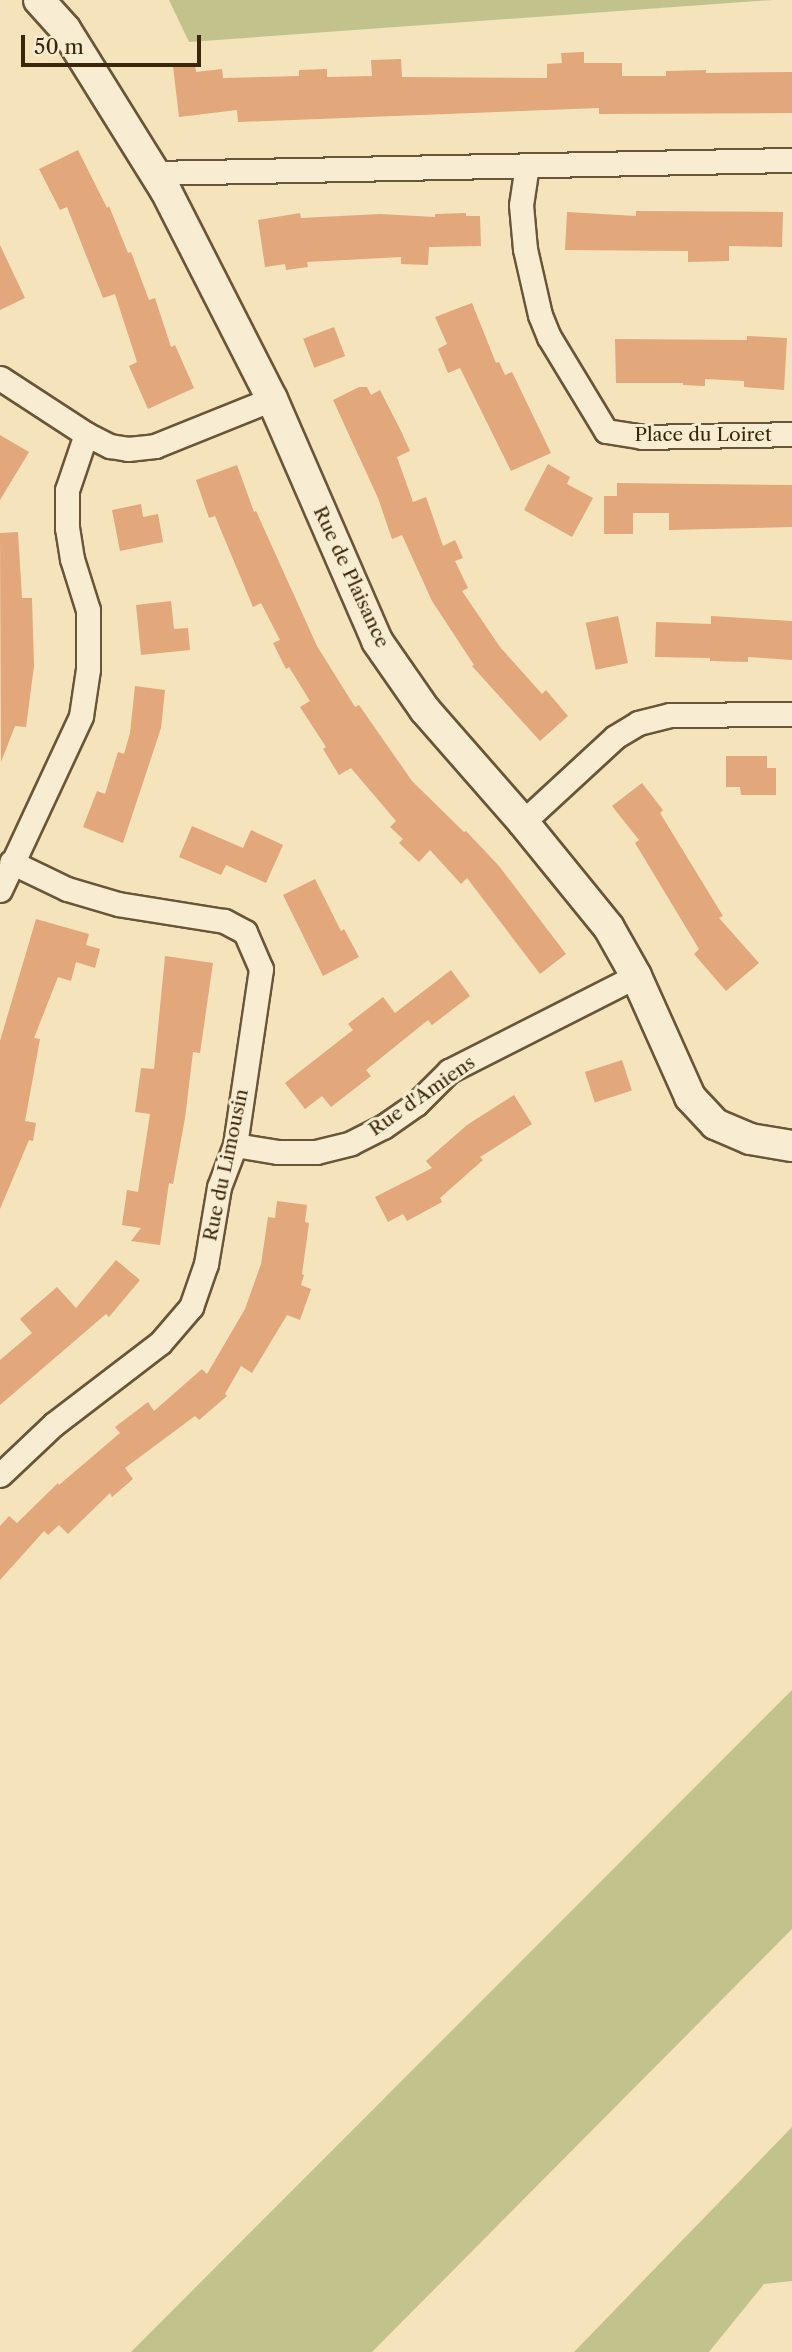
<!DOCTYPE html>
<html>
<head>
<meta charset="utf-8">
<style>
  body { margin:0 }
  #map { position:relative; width:792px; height:2352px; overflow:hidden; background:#f5e3bb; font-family:"Libre Caslon Text",serif }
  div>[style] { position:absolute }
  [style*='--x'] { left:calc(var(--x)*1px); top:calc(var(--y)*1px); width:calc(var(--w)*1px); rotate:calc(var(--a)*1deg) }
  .green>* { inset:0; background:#c2c28c }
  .building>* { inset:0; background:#e2a77b; transform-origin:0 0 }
  .roads { filter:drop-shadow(2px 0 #6a5536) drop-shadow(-2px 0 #6a5536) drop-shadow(0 2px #6a5536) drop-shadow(0 -2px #6a5536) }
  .minor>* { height:23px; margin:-11.5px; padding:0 11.5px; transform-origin:11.5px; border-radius:11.5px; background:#f8edd3 }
  .tertiary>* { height:30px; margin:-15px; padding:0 15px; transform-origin:15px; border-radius:15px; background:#f8edd3 }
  span { translate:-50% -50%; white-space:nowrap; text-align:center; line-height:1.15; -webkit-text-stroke:6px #f8edd3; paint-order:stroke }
  .street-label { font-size:19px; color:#3c2609 }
  .scale { position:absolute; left:21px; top:35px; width:180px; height:32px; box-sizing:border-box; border:4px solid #3c2609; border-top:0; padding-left:9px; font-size:21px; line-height:24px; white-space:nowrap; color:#3c2609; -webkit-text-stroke:5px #f8edd3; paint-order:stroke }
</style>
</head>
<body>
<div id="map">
  <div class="green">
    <i style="clip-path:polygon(169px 0,772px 0,189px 42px)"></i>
    <i style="clip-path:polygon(792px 1690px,792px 1929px,372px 2352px,131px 2352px)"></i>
    <i style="clip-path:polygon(792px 2127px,792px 2281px,764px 2284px,709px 2352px,574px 2352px)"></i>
  </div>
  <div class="building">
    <i style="clip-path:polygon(584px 52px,584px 63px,622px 63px,622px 76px,666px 76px,666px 71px,706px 70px,706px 73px,792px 72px,792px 113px,599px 114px,599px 108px,238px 122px,237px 110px,179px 117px,173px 66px,195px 64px,196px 72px,222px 69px,223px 78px,299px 76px,299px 70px,327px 69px,327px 77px,372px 76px,371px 60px,401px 59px,402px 77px,547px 78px,547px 64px,562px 63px,561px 53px)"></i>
    <i style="clip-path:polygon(78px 150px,107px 208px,109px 206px,128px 253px,131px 252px,149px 300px,155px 298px,171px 347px,175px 345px,194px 388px,148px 409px,129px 366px,137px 362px,115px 294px,103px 298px,67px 207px,60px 210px,39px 169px)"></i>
    <i style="clip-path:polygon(636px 211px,783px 212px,782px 247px,729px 246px,729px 261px,688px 262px,688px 251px,565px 250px,567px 212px,636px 216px)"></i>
    <i style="clip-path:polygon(300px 213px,301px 218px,380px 214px,435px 217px,435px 214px,466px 213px,466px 216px,480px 216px,481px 246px,429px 247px,428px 265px,401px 264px,401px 257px,307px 262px,308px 267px,286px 270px,285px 264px,265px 267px,258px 220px)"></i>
    <i style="clip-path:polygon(0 245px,25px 298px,0 310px)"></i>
    <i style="clip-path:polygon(472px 303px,496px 363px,499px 362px,505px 375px,512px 372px,551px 453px,511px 471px,460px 368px,448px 373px,438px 349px,447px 344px,435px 317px)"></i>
    <i style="left:334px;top:327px;width:31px;height:33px;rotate:69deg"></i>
    <i style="clip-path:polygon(747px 336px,787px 338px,784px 390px,744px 387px,744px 381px,705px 379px,705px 386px,683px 385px,683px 383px,616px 383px,615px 339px,747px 340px)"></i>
    <i style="clip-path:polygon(359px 387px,367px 387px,371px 395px,380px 390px,400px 429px,410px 451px,397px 457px,413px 502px,426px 497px,443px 546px,455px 540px,463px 558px,455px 561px,468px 588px,462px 591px,500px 647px,542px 694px,546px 690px,568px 716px,540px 741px,472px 666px,474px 665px,432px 601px,402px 535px,392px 539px,378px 498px,333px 400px)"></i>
    <i style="clip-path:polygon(0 435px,29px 452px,0 500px)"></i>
    <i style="clip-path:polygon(548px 464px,570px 477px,567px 484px,593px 498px,572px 537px,524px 510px)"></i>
    <i style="clip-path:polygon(237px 465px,254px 512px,256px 511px,317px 646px,355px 707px,359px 705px,412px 781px,464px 832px,466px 831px,499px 866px,566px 954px,540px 974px,467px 878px,461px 884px,430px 850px,419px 862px,399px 843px,403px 839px,390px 827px,396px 821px,351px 768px,339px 775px,323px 749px,326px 747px,300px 707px,310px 701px,289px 667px,286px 669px,273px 643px,280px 640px,261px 603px,253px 607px,215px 516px,209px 518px,196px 480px)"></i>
    <i style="clip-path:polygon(617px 483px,792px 485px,792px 527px,669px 530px,669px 513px,633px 513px,633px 534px,604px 534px,604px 496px,617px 496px)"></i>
    <i style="clip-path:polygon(141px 504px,143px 517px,158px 514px,163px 542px,120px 551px,112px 510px)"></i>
    <i style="clip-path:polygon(18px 532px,22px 598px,32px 598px,34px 666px,26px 727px,15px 726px,1px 762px,0 533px)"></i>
    <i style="clip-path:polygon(171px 601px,174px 629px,188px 628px,190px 650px,141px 655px,136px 605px)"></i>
    <i style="left:618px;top:616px;width:48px;height:33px;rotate:78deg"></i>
    <i style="clip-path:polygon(711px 616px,792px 621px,792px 660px,748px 657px,748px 662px,710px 661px,710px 658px,655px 657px,656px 622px,711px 624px)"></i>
    <i style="clip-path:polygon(135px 686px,165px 690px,161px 728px,123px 843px,83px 827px,97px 791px,105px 794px,118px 752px,124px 754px,130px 733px)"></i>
    <i style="clip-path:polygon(726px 756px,767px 756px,767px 768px,776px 768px,776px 795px,741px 795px,740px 787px,726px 787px)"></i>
    <i style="clip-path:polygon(642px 783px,663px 810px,660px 813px,723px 916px,719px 918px,759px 963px,726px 991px,694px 954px,699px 949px,635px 843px,639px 840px,612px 806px)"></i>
    <i style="clip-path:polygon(192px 826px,243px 848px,251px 830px,283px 845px,266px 883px,226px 865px,221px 875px,179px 857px)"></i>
    <i style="clip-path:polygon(315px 879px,341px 931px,344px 929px,359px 957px,323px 976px,283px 895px)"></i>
    <i style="clip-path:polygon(36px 919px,89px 934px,86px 945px,100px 949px,95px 968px,76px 962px,71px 981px,58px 977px,34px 1038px,40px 1039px,25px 1121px,36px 1123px,33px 1141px,29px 1140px,0 1209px,0 1041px)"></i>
    <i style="clip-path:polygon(165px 956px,213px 963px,200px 1053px,193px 1052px,185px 1118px,173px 1184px,169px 1183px,160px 1245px,131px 1241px,141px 1228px,122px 1225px,127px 1190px,138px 1192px,150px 1114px,135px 1112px,141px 1068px,154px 1069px)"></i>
    <i style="clip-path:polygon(451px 970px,470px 996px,432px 1025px,428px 1020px,366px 1070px,371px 1076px,331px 1107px,322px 1096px,305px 1109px,285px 1083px,353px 1030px,348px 1024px,383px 997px,395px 1013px)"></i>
    <i style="left:622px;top:1060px;width:32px;height:39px;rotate:72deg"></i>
    <i style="clip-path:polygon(514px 1095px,532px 1124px,480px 1157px,483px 1160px,440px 1198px,442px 1202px,407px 1221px,403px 1214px,388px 1222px,375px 1197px,432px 1168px,426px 1161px,467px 1125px)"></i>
    <i style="clip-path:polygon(277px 1201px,307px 1205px,305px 1222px,309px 1223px,302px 1274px,304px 1275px,301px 1285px,311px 1289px,300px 1320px,287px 1315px,252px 1373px,241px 1366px,225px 1394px,227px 1396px,199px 1420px,195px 1416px,125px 1468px,133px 1479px,112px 1497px,110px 1493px,68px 1534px,59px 1525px,48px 1535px,44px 1531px,0 1580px,0 1526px,9px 1516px,17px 1523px,58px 1483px,59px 1485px,120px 1433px,115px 1427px,148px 1402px,154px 1411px,202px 1369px,207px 1374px,245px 1309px,261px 1264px,268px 1217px,275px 1218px)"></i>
    <i style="clip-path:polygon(116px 1260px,140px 1280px,109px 1317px,106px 1314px,0 1405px,0 1360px,32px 1333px,20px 1319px,57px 1287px,76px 1308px)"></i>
  </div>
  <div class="roads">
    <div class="minor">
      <i style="--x:527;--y:165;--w:40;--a:98.5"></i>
      <i style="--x:521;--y:205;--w:44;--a:84.8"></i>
      <i style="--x:525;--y:249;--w:68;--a:77.2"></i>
      <i style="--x:540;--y:315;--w:24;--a:68"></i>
      <i style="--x:549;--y:337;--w:110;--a:58.8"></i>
      <i style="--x:606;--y:431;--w:36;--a:9"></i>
      <i style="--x:642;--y:437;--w:150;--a:-1.1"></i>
      <i style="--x:153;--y:173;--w:639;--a:-1.17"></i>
      <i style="--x:0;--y:378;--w:103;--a:33.1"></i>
      <i style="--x:86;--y:434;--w:27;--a:27"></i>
      <i style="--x:110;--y:446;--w:18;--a:9"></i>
      <i style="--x:128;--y:449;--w:27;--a:-6"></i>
      <i style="--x:155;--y:446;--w:126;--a:-21.9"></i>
      <i style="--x:523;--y:822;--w:125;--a:-42.7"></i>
      <i style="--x:615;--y:737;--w:27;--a:-31"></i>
      <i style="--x:638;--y:723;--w:33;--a:-14"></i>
      <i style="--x:670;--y:715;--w:122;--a:-0.5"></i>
      <i style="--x:0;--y:890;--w:192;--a:-65"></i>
      <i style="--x:81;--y:716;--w:48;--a:-81.5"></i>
      <i style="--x:88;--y:669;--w:59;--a:-90"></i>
      <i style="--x:88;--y:610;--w:53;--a:-107.4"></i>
      <i style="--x:72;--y:559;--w:31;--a:-99"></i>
      <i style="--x:67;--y:528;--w:38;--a:-90"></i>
      <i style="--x:67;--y:490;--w:59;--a:-71.3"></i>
      <i style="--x:235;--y:1145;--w:44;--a:9.2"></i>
      <i style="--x:278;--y:1152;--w:38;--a:0"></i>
      <i style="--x:316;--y:1152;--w:36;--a:-14"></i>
      <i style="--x:351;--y:1143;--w:36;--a:-27"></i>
      <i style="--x:383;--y:1127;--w:40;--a:-34.9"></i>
      <i style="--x:416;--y:1104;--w:47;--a:-45"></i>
      <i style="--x:449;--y:1071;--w:210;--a:-26.9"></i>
      <i style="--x:0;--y:1475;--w:74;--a:-43.4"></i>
      <i style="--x:54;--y:1424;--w:133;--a:-37.4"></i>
      <i style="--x:160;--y:1343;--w:48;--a:-49.3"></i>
      <i style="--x:191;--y:1307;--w:46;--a:-70.8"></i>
      <i style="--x:206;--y:1264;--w:78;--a:-80.4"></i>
      <i style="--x:219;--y:1187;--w:45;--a:-69.1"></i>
      <i style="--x:235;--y:1145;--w:178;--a:-81.6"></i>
      <i style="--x:261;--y:969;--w:40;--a:-113.4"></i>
      <i style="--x:245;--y:932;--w:24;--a:-152"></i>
      <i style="--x:224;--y:921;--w:107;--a:-170.9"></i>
      <i style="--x:118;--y:904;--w:53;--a:-163.6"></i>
      <i style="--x:67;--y:889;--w:62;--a:-154.3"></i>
    </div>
    <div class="tertiary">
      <i style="--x:39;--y:0;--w:39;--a:48"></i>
      <i style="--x:65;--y:29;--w:191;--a:58.1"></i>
      <i style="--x:166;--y:191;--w:233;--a:63"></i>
      <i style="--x:272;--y:399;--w:264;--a:66.5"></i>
      <i style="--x:377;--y:641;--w:84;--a:55.2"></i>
      <i style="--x:425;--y:710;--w:149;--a:48.8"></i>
      <i style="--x:523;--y:822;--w:136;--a:50.9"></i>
      <i style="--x:609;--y:928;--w:55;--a:60.6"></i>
      <i style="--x:636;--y:976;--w:133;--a:65.9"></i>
      <i style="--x:690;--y:1097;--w:37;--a:47"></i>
      <i style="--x:715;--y:1124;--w:38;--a:23"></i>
      <i style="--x:750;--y:1139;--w:43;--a:9.5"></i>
    </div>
  </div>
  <div class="street-label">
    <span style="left:703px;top:435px">Place du Loiret</span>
    <span style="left:351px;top:577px;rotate:65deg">Rue de Plaisance</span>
    <span style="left:422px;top:1096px;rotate:-35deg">Rue d'Amiens</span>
    <span style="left:226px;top:1165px;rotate:-78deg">Rue du Limousin</span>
  </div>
  <div class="scale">50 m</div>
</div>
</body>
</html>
